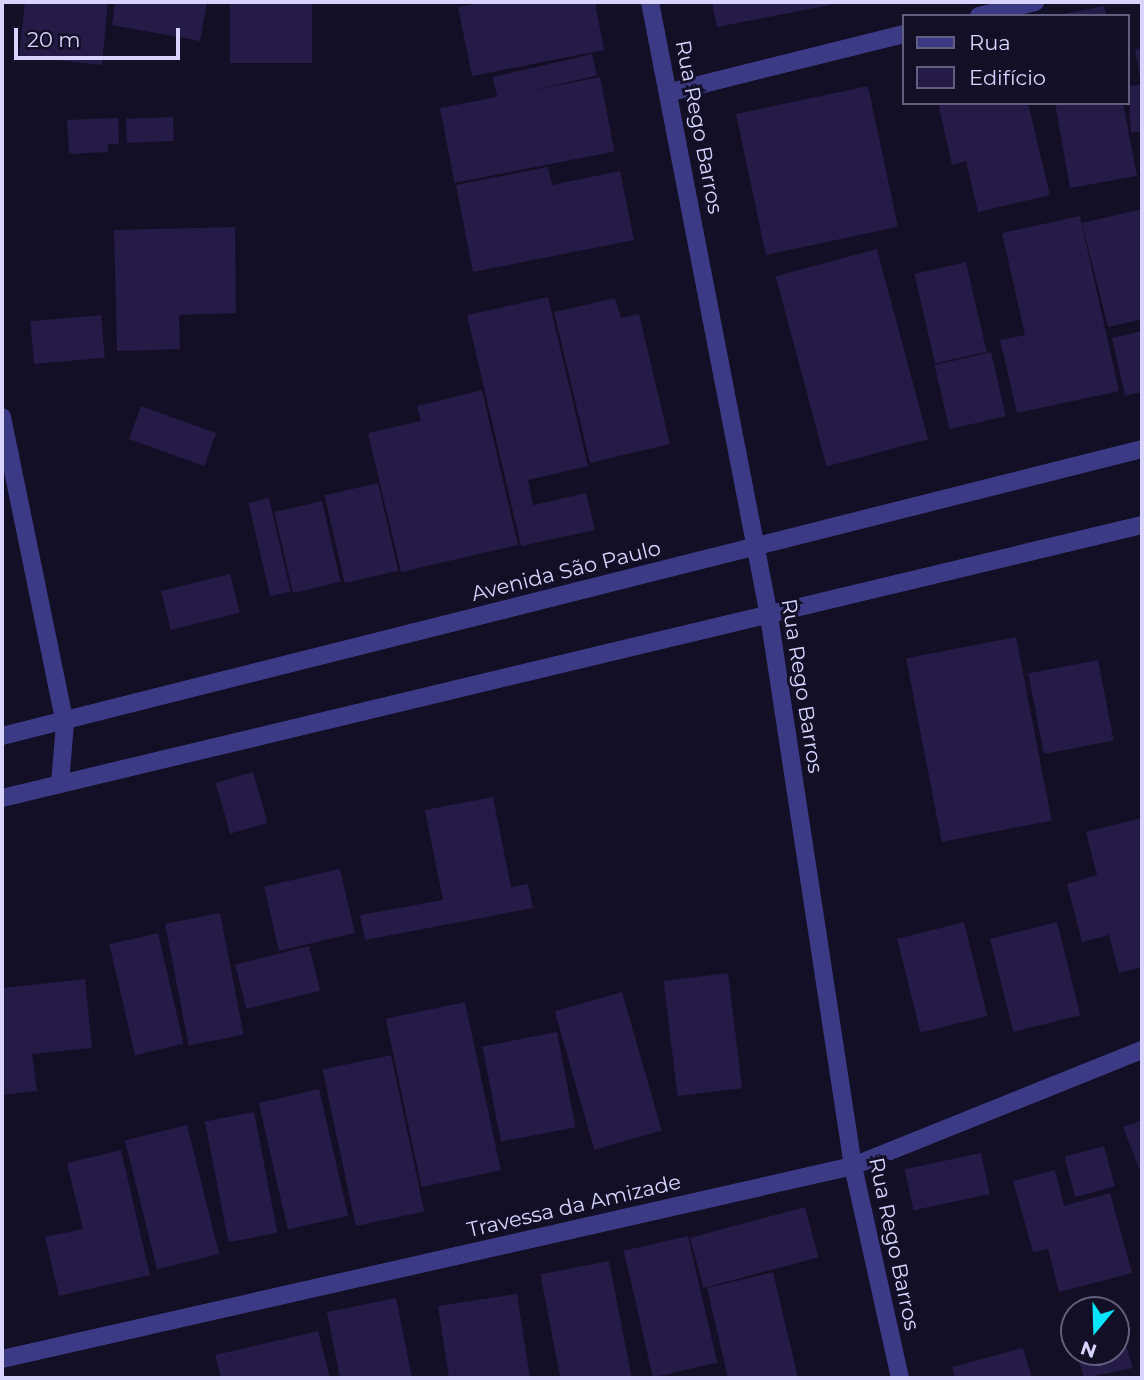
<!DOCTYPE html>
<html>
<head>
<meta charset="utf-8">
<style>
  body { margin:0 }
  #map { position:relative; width:1144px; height:1380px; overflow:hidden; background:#130f26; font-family:Montserrat,sans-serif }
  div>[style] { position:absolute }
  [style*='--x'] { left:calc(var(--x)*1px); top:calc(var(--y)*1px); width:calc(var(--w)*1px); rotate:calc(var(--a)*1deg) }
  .building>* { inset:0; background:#241b47; transform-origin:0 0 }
  .minor>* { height:18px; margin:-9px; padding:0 9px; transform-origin:9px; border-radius:9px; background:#3d3a85 }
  span { translate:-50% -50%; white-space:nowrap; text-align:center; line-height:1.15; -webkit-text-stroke:6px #130f26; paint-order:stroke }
  .street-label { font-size:21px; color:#d9d4ff }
  .frame { position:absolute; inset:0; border:4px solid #d9d4ff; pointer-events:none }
  .legend { position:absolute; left:902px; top:14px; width:228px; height:91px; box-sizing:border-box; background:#130f26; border:2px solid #625e7d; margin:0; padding:9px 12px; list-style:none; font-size:21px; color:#d9d4ff }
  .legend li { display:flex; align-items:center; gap:14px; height:35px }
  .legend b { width:35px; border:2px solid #625e7d }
  .north { position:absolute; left:1060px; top:1296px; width:70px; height:70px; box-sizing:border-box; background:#130f26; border:2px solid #625e7d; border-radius:50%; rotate:199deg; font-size:19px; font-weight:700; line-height:28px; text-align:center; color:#d9d4ff }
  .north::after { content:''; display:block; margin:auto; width:24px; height:32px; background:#00e5ff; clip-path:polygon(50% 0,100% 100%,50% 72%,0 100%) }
  .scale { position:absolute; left:14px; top:28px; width:166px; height:32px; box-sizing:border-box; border:4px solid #d9d4ff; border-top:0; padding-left:9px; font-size:21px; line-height:24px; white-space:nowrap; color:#d9d4ff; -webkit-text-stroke:5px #130f26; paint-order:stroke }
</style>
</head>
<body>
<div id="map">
  <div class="building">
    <i style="clip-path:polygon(25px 2px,108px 2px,102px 65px,19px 56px)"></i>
    <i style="clip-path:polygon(115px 2px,207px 2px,200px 41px,112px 25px)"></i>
    <i style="left:230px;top:2px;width:82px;height:61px"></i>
    <i style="clip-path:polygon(487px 2px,595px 2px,604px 50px,472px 76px,458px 7px)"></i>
    <i style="clip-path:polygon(712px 2px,831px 2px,831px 5px,717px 27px)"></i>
    <i style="clip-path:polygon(1104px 6px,1106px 16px,1063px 16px,1063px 14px)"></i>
    <i style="clip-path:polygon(1142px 48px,1142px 84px,1141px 84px,1135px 49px)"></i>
    <i style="left:592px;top:54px;width:22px;height:102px;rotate:77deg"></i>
    <i style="left:600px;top:77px;width:76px;height:163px;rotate:79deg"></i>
    <i style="clip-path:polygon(1142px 84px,1142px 131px,1131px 133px,1128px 86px)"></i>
    <i style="left:868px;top:86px;width:144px;height:135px;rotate:78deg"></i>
    <i style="clip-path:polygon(938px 103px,1028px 103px,1050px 195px,978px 212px,966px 161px,952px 165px)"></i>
    <i style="clip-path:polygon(1055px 103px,1123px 103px,1137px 176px,1070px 188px)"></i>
    <i style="left:173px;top:117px;width:24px;height:47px;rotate:88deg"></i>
    <i style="clip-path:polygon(118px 118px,119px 144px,108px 144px,108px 152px,69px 154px,67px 120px)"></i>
    <i style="clip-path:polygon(548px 167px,552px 185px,620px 171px,634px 240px,473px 272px,456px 185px)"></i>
    <i style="clip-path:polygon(1142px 209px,1142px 319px,1108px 327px,1082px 223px)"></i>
    <i style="clip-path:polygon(1080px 216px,1119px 391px,1017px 413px,1000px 340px,1025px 335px,1002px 233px)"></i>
    <i style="clip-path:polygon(235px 227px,236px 313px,179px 315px,180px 349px,117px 351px,114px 230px)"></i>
    <i style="left:877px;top:249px;width:197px;height:105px;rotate:75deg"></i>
    <i style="left:966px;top:262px;width:92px;height:53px;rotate:77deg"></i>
    <i style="clip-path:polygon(548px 297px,588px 466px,528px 480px,533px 505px,586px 493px,595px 530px,521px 546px,467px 315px)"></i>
    <i style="clip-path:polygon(615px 298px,621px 318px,639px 314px,670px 444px,590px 463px,554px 312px)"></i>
    <i style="left:101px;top:315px;width:43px;height:71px;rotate:85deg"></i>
    <i style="clip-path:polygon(1142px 331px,1142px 392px,1125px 396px,1112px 338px)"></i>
    <i style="left:991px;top:352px;width:66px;height:58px;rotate:77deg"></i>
    <i style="clip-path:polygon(482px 390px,518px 545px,401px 572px,368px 433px,421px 421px,417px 406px)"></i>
    <i style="left:141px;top:406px;width:80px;height:35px;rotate:20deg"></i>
    <i style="left:378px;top:483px;width:90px;height:55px;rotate:77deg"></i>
    <i style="left:269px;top:498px;width:96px;height:21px;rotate:77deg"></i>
    <i style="left:322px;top:501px;width:83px;height:49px;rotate:77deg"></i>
    <i style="left:230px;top:574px;width:40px;height:71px;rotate:76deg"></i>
    <i style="left:1016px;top:637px;width:187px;height:112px;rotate:79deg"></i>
    <i style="left:1098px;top:660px;width:82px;height:71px;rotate:79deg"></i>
    <i style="left:253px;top:772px;width:53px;height:39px;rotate:74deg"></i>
    <i style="clip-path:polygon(493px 797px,511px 887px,528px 884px,533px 908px,365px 940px,360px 915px,443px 900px,425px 810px)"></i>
    <i style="clip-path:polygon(1142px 818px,1142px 967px,1119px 973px,1109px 935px,1082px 942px,1067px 884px,1097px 875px,1086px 832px)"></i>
    <i style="left:340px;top:869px;width:66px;height:78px;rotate:77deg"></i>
    <i style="left:220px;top:913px;width:124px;height:56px;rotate:79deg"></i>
    <i style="left:964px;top:922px;width:97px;height:69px;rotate:76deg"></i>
    <i style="left:1057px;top:922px;width:96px;height:69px;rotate:76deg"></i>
    <i style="left:158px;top:933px;width:114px;height:50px;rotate:77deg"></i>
    <i style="left:309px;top:946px;width:46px;height:76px;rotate:76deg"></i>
    <i style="left:728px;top:973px;width:116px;height:65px;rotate:83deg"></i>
    <i style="clip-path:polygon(85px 979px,92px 1048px,32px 1054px,37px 1091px,2px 1095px,2px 988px)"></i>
    <i style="left:622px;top:992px;width:144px;height:70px;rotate:74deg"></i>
    <i style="left:465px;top:1002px;width:172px;height:81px;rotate:78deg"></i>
    <i style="left:557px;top:1032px;width:97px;height:76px;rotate:79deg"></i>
    <i style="left:391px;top:1055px;width:160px;height:70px;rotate:78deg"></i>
    <i style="left:319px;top:1089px;width:130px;height:62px;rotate:77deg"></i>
    <i style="left:254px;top:1112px;width:123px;height:50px;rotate:79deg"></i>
    <i style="clip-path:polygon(1142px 1120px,1142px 1176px,1123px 1127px)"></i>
    <i style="left:187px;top:1125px;width:133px;height:64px;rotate:76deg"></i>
    <i style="left:1104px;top:1146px;width:42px;height:41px;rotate:75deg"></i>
    <i style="clip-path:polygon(121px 1150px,150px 1275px,59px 1296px,45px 1237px,83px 1229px,67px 1163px)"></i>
    <i style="left:981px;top:1153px;width:42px;height:78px;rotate:78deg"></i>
    <i style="clip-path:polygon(1055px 1170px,1064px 1206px,1110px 1193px,1132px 1273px,1059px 1292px,1048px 1249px,1033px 1252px,1013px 1181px)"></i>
    <i style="left:805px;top:1207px;width:52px;height:119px;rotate:75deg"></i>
    <i style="left:688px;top:1236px;width:130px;height:66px;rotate:77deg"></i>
    <i style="left:609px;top:1261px;width:119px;height:70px;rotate:79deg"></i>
    <i style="clip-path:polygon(773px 1272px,798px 1378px,728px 1378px,707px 1288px)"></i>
    <i style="clip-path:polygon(517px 1294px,530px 1378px,449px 1378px,438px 1306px)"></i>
    <i style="clip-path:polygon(396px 1298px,412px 1378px,340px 1378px,327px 1312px)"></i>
    <i style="clip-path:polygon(1120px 1326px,1133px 1368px,1084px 1378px,1076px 1352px,1116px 1352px)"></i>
    <i style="clip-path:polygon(318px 1331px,330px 1378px,221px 1378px,215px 1355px)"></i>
    <i style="clip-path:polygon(1023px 1348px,1032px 1378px,955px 1378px,952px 1367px)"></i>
  </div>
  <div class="minor">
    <i style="--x:650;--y:2;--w:625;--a:79.03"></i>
    <i style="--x:769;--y:616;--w:556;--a:81.32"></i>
    <i style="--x:853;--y:1166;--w:217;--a:77.5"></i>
    <i style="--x:979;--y:16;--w:58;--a:-14"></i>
    <i style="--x:671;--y:92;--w:240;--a:-14"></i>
    <i style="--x:2;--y:417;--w:312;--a:78.4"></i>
    <i style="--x:65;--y:723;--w:61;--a:94.7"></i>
    <i style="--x:2;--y:736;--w:1176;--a:-14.13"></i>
    <i style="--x:2;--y:798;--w:1172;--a:-13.47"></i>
    <i style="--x:2;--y:1359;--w:873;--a:-12.78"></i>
    <i style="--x:853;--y:1166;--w:311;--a:-21.9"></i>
  </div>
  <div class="street-label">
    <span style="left:699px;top:127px;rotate:79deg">Rua Rego Barros</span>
    <span style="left:566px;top:571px;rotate:-14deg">Avenida São Paulo</span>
    <span style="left:802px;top:686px;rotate:81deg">Rua Rego Barros</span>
    <span style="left:574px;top:1206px;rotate:-13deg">Travessa da Amizade</span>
    <span style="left:894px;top:1244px;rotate:78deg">Rua Rego Barros</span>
  </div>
  <div class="frame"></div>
  <ul class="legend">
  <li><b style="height:9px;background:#3d3a85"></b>Rua</li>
  <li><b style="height:19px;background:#241b47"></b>Edifício</li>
  </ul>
  <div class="north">N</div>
  <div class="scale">20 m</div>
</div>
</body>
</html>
